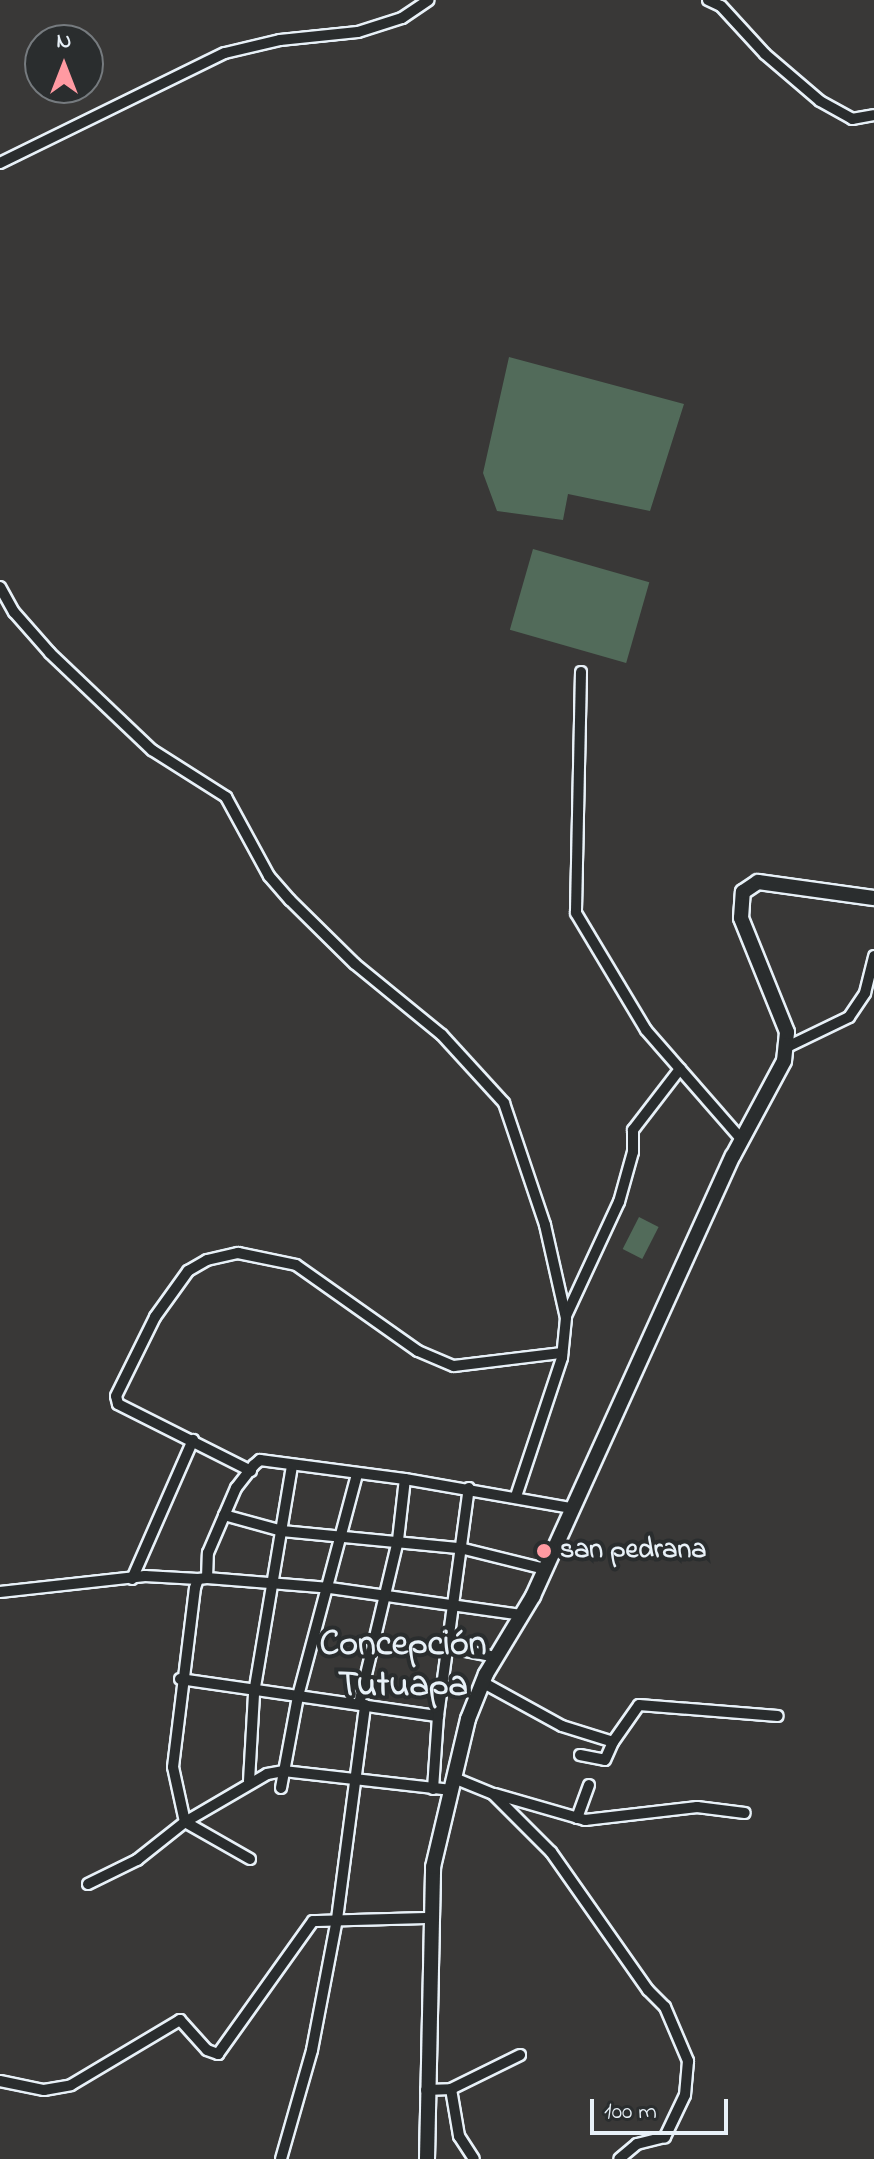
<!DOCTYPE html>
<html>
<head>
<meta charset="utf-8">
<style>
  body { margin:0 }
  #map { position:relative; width:874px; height:2159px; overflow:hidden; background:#393837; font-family:"Indie Flower",sans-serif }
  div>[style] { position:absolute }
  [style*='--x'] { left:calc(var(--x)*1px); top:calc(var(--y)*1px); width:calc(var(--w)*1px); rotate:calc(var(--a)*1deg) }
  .green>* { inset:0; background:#526b5a; transform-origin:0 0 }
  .roads { filter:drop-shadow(2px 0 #e8f1f8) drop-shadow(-2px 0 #e8f1f8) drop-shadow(0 2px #e8f1f8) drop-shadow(0 -2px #e8f1f8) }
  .street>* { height:10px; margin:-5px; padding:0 5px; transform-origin:5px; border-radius:5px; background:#2a2d2e }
  .secondary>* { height:14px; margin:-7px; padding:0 7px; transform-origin:7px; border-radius:7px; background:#2a2d2e }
  .dots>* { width:22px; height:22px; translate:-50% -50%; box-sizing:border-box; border:4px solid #2a2d2e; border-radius:50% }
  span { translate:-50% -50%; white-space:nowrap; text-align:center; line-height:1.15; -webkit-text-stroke:8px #2a2d2e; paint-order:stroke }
  .poi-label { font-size:28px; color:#e8f1f8; font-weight:700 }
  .left { translate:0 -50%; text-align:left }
  .district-label { font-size:36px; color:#e8f1f8; font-weight:700 }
  .north { position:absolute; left:24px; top:24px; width:80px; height:80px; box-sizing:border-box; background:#2a2d2e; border:2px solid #767b7f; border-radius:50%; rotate:0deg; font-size:22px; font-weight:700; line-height:32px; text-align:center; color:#e8f1f8 }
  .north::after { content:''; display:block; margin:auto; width:28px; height:36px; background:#ff9aa2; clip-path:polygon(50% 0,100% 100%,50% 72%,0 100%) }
  .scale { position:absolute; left:590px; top:2099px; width:138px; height:36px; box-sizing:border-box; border:4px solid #e8f1f8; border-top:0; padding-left:10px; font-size:24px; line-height:28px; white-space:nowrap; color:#e8f1f8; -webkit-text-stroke:6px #2a2d2e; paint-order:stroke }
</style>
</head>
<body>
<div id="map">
  <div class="green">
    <i style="clip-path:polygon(509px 357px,684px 404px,650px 511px,568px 494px,563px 520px,497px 511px,483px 473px)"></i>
    <i style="left:533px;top:549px;width:121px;height:84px;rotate:16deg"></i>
    <i style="left:639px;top:1217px;width:22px;height:36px;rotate:27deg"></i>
  </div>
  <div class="roads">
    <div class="street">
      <i style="--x:708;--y:0;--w:14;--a:25"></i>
      <i style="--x:721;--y:6;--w:65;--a:47.5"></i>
      <i style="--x:765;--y:54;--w:72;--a:40.5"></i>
      <i style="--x:820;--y:101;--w:37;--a:29"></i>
      <i style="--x:852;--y:119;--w:22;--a:-10"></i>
      <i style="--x:0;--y:163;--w:250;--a:-26.1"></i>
      <i style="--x:225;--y:53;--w:57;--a:-13.3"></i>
      <i style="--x:280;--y:40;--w:78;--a:-5.9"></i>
      <i style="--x:358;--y:32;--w:46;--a:-17.7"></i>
      <i style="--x:402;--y:18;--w:32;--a:-34"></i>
      <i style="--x:0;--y:587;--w:29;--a:61"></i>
      <i style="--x:14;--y:612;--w:55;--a:48.7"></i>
      <i style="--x:50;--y:653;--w:141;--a:43.6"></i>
      <i style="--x:152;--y:750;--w:88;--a:32.4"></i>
      <i style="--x:226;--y:797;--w:90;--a:61.4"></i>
      <i style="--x:269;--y:876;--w:32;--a:49"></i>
      <i style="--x:290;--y:900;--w:91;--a:44.6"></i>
      <i style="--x:355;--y:964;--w:112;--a:39.2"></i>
      <i style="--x:442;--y:1035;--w:92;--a:47.6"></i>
      <i style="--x:504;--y:1103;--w:129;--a:71.4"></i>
      <i style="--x:545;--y:1225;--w:95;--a:77.3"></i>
      <i style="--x:566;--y:1318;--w:40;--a:95.7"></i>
      <i style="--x:562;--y:1358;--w:145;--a:108.4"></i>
      <i style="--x:581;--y:672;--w:241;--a:91.2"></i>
      <i style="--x:576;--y:913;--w:136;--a:59.1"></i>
      <i style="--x:646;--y:1030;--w:146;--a:48.9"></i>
      <i style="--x:787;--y:1047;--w:69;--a:-25.8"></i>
      <i style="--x:849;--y:1017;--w:29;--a:-56"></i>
      <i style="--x:865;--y:993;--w:38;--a:-76"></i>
      <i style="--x:566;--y:1316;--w:126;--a:-65.1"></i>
      <i style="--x:619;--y:1202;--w:52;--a:-74.4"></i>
      <i style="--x:633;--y:1152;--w:22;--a:-90"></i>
      <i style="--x:633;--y:1130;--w:77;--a:-52.4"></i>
      <i style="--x:251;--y:1471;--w:149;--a:-153.3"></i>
      <i style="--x:118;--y:1404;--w:8;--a:-104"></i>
      <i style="--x:116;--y:1396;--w:88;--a:-63.7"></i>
      <i style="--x:155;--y:1317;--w:57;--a:-54.3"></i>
      <i style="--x:188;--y:1271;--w:22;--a:-30"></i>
      <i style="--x:207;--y:1260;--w:32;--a:-13"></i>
      <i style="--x:238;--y:1253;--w:59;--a:11.7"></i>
      <i style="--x:296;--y:1265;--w:149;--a:35.2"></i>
      <i style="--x:418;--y:1351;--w:39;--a:23"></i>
      <i style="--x:454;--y:1366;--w:109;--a:-6.9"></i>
      <i style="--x:224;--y:1515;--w:60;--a:15.4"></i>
      <i style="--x:282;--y:1531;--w:179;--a:5.5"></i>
      <i style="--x:460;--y:1548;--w:88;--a:13.9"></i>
      <i style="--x:207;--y:1578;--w:123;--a:4.6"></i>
      <i style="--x:330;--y:1588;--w:193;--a:8"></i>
      <i style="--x:132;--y:1579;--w:152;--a:-66.3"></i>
      <i style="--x:0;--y:1592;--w:146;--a:-6.3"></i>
      <i style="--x:145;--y:1576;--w:53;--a:3.2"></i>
      <i style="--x:446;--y:1647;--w:50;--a:11.5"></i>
      <i style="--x:180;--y:1679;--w:261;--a:8.2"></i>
      <i style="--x:482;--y:1682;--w:91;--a:28.8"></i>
      <i style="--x:562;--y:1726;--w:53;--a:17.4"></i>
      <i style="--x:613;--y:1742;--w:45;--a:-54.9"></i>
      <i style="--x:639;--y:1705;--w:139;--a:4.5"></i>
      <i style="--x:359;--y:1704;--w:169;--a:-76.6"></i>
      <i style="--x:398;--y:1540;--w:61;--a:-83.5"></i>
      <i style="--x:580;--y:1755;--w:25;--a:11"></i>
      <i style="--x:605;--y:1760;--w:20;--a:-66"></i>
      <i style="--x:454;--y:1778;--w:42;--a:22.3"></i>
      <i style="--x:493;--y:1794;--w:82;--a:45"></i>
      <i style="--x:551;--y:1852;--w:169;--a:54.9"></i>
      <i style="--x:648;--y:1990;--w:24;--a:45"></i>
      <i style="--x:665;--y:2007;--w:59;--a:66.9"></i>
      <i style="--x:688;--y:2061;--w:34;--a:95"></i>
      <i style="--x:685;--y:2095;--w:47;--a:115.5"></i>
      <i style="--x:665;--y:2137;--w:29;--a:166"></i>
      <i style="--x:637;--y:2144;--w:23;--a:140"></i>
      <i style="--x:249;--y:1781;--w:88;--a:-86.7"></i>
      <i style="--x:254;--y:1693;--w:230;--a:-80.5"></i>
      <i style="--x:281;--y:1788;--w:94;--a:-79.5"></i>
      <i style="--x:298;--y:1696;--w:229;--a:-75.1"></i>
      <i style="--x:433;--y:1789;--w:73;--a:-86.1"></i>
      <i style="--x:438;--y:1716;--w:230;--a:-82.3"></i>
      <i style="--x:495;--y:1794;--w:94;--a:16.1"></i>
      <i style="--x:585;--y:1820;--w:113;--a:-6.6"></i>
      <i style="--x:697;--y:1807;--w:48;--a:7.1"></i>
      <i style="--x:577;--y:1818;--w:35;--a:-70"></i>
      <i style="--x:250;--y:1859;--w:75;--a:-150.4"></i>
      <i style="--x:185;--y:1822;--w:56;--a:-102.3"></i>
      <i style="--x:173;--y:1767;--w:180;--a:-83"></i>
      <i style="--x:195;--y:1588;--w:9;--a:-72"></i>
      <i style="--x:198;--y:1579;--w:9;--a:-6"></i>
      <i style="--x:207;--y:1578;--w:25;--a:-88"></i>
      <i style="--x:208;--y:1553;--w:71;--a:-66.7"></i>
      <i style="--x:236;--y:1488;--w:29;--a:-52"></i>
      <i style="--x:254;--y:1465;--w:8;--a:-40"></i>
      <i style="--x:260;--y:1460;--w:146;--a:7.5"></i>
      <i style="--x:405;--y:1479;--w:169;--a:9.9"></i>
      <i style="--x:88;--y:1884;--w:55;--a:-26.1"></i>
      <i style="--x:137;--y:1860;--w:61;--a:-38.4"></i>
      <i style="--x:185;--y:1822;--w:95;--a:-30.3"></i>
      <i style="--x:267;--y:1774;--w:17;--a:-10"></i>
      <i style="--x:284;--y:1771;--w:168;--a:6.5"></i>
      <i style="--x:0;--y:2081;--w:45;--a:11.6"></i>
      <i style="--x:44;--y:2090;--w:27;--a:-10"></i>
      <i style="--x:71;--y:2085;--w:127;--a:-30.8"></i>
      <i style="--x:180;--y:2020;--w:40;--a:48"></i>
      <i style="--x:207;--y:2050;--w:12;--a:20"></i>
      <i style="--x:218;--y:2054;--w:163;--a:-54.5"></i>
      <i style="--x:313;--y:1921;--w:117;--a:-1.5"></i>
      <i style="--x:451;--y:2089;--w:48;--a:80.3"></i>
      <i style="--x:459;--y:2136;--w:27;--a:57"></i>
      <i style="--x:426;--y:2090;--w:25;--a:-2"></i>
      <i style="--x:451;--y:2089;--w:77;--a:-26.2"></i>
      <i style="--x:281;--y:2159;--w:113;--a:-74.1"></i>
      <i style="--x:312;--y:2050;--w:133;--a:-79.2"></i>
      <i style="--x:337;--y:1919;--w:216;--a:-82.5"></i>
    </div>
    <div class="secondary">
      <i style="--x:427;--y:2159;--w:292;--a:-88.8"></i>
      <i style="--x:433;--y:1867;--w:152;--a:-76.7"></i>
      <i style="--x:468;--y:1719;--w:48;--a:-68.2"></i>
      <i style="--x:486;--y:1674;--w:91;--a:-58.9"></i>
      <i style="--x:533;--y:1596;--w:483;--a:-65.6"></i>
      <i style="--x:733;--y:1156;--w:108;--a:-61.8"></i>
      <i style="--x:784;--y:1061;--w:29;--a:-84"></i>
      <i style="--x:787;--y:1032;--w:123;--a:-112"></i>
      <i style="--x:741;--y:918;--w:26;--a:-86"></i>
      <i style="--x:743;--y:892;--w:18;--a:-34"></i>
      <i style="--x:758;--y:882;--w:117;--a:7.9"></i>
    </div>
  </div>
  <div class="dots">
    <i style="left:544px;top:1551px;background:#ff9aa2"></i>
  </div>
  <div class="poi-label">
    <span class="left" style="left:560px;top:1551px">san pedrana</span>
  </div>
  <div class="district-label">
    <span style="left:403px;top:1666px">Concepción<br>Tutuapa</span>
  </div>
  <div class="north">N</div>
  <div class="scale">100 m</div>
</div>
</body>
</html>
